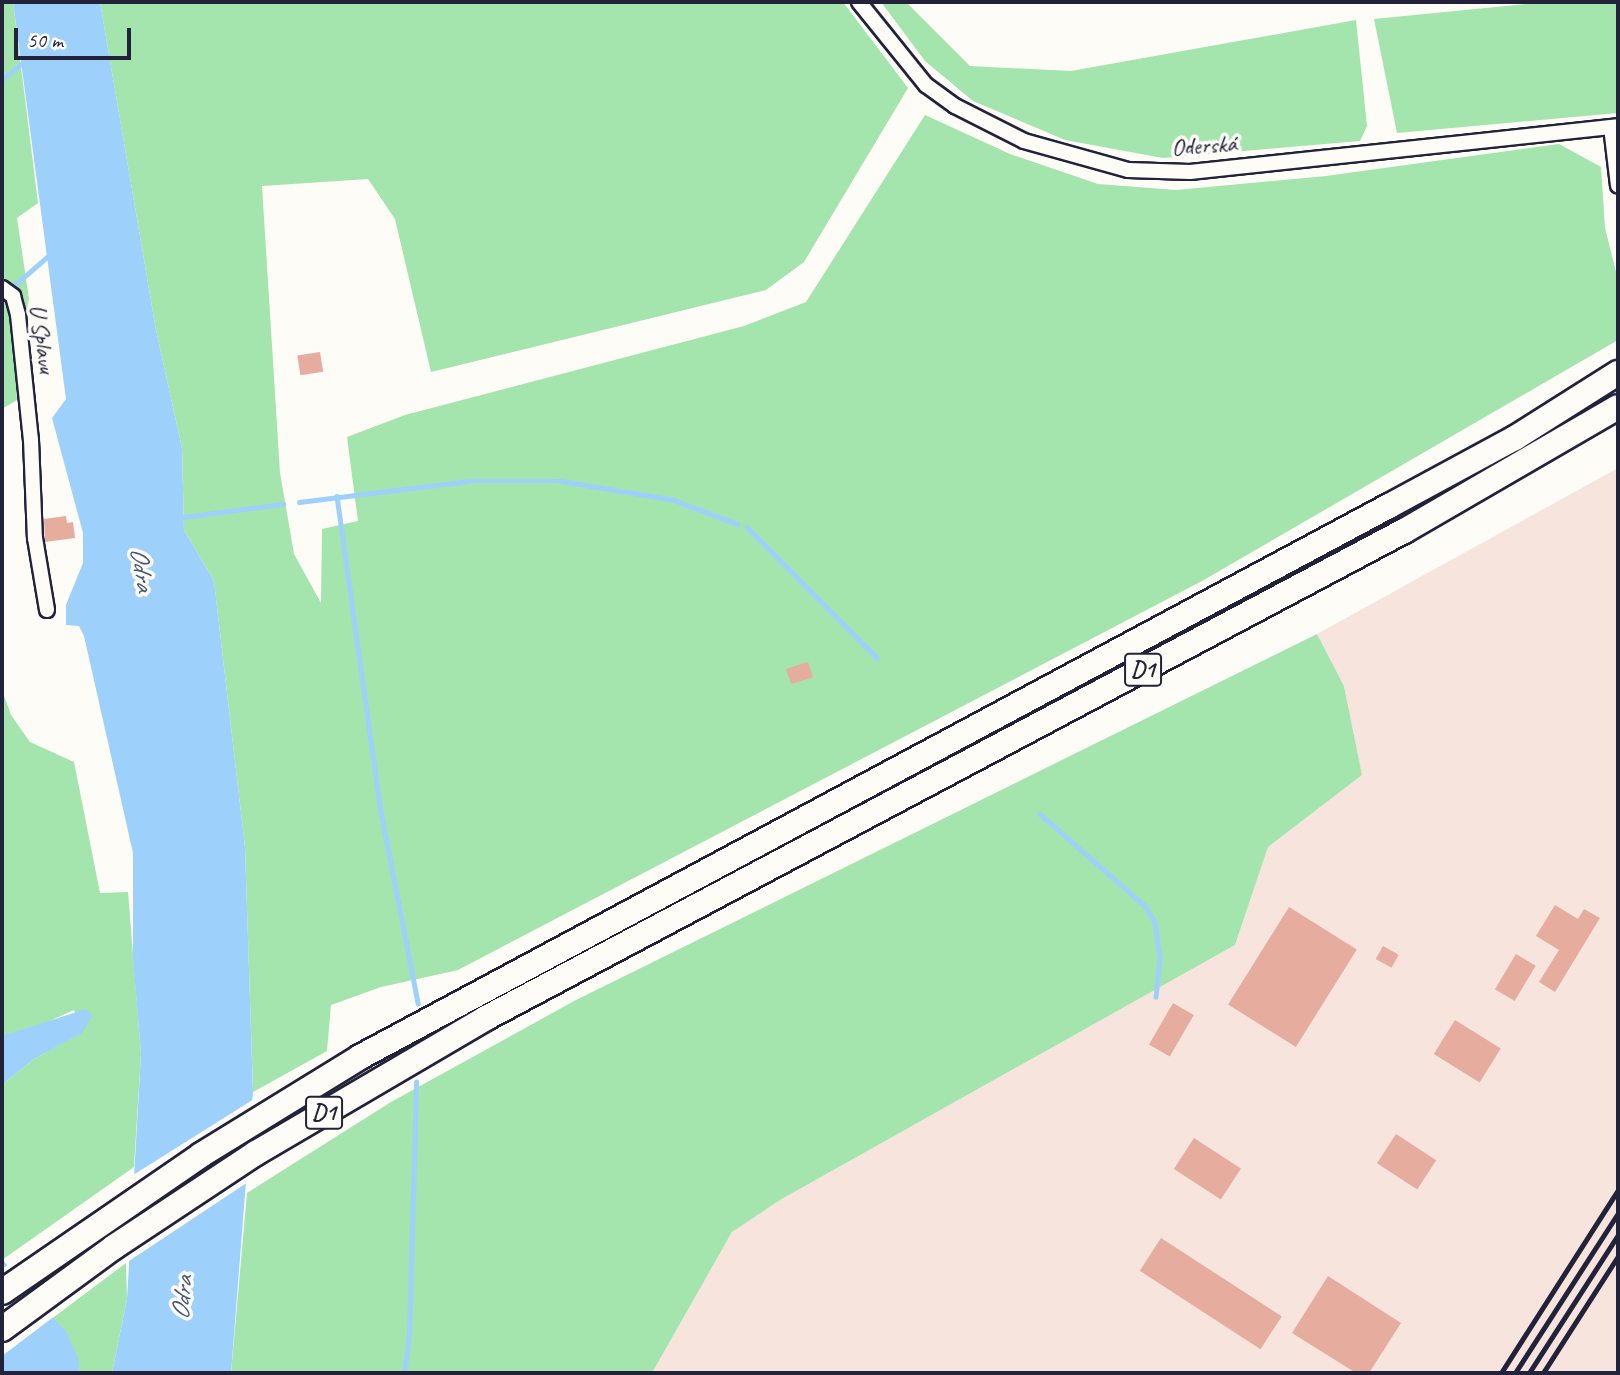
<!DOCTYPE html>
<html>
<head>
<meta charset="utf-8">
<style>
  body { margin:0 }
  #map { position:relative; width:1620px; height:1375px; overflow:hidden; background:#fdfcf7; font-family:Caveat,sans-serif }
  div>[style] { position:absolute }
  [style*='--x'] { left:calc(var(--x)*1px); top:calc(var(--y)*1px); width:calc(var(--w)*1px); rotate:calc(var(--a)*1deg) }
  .built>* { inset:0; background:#f6e4dd }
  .green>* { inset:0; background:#a4e4ad }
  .water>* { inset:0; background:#9dd1fb }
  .pier>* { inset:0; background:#fdfcf7 }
  .stream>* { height:4.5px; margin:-2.25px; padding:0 2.25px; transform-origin:2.25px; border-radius:2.25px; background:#9dd1fb }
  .building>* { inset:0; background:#e6ad9f; transform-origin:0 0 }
  .roads { filter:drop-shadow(2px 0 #22223b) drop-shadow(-2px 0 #22223b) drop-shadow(0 2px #22223b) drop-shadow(0 -2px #22223b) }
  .street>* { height:14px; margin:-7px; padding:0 7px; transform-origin:7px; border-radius:7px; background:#fdfcf7 }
  .highway>* { height:24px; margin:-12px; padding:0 12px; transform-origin:12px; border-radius:12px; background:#fdfcf7 }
  .rail>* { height:4.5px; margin:-2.25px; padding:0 2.25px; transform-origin:2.25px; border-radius:2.25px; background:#22223b }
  span { translate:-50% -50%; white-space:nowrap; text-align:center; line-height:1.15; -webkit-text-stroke:7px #fdfcf7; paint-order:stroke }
  .shield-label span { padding:2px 5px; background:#fdfcf7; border:2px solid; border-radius:5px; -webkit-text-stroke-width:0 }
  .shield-label { font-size:23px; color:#22223b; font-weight:700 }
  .street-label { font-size:24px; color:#22223b }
  .water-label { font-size:26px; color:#475775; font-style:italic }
  .frame { position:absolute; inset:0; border:4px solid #22223b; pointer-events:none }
  .scale { position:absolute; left:14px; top:28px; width:117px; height:32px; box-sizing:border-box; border:4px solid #22223b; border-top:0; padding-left:9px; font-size:21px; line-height:24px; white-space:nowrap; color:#22223b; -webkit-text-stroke:5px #fdfcf7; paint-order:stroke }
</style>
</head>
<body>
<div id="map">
  <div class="built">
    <i style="clip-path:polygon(1618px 468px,1618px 1373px,652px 1373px,732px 1232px,780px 1200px,1235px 945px,1268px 847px,1362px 775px,1344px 686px,1317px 634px)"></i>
  </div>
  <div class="green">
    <i style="clip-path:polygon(2px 2px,13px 2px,38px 203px,17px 218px,29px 299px,16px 357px,17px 400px,2px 409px)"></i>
    <i style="clip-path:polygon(100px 2px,843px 2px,908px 88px,804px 262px,766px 290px,431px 372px,395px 219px,368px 179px,262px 186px,280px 473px,294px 554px,321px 603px,322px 529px,358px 521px,347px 437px,405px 415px,744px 326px,806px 302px,925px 115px,1010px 154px,1098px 184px,1176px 190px,1326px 176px,1559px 144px,1601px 167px,1605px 228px,1618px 280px,1618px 340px,1202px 581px,458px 970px,381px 987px,331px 1005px,327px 1051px,253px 1092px,245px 847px,214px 581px,184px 530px,182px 448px,156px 330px)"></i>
    <i style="clip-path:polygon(881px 2px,906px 2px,970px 66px,1071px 71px,1356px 20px,1367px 126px,1360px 141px,1163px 158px,1065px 140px,973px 101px,925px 61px)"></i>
    <i style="clip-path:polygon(1545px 2px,1618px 2px,1618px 113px,1397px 133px,1374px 19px)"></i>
    <i style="clip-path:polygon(1317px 634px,1344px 686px,1362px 775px,1268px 847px,1235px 945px,780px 1200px,732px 1232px,652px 1373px,231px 1373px,247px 1193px,391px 1102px,576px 1000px)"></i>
    <i style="clip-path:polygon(2px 690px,11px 715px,30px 742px,74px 762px,100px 893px,128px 892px,141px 1054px,134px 1167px,2px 1260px,2px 1085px,34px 1059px,81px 1033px,74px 1010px,25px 1032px,2px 1036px)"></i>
    <i style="clip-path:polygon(126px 1263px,127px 1299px,112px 1373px,2px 1373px,2px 1356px)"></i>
  </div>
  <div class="water">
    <i style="clip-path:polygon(13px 2px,100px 2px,156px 330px,182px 448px,184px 530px,214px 581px,245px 847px,253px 1092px,231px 1373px,112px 1373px,127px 1299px,141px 1054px,133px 959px,133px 853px,84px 636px,79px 626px,66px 625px,66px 605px,83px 563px,83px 533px,52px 418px,66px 399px)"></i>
    <i style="clip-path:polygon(86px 1009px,92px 1016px,82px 1033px,34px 1059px,2px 1085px,2px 1036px)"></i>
    <i style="clip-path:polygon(2px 1259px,67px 1333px,79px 1361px,79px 1373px,2px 1373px)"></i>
  </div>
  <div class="pier">
    <i style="clip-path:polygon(257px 1097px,251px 1180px,126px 1263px,130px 1177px)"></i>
    <i style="clip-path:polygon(9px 1264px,56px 1315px,2px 1356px,2px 1269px)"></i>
  </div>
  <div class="stream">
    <i style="--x:2;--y:80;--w:30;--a:-40"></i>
    <i style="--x:15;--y:285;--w:44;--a:-41.3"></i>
    <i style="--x:2;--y:300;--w:2;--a:-63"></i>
    <i style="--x:337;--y:496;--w:319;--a:82.1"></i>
    <i style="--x:381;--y:812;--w:195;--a:79"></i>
    <i style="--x:299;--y:502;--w:171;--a:-7"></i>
    <i style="--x:469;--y:481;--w:92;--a:0"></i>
    <i style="--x:561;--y:481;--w:115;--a:9.5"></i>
    <i style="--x:674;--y:500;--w:68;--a:20.6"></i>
    <i style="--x:176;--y:518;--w:108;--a:-7.5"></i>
    <i style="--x:747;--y:527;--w:185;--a:45.2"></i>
    <i style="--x:1040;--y:814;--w:140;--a:41.2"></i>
    <i style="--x:1145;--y:906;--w:19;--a:58"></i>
    <i style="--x:1155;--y:922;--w:37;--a:82"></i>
    <i style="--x:1160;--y:959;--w:38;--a:96"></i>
    <i style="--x:404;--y:1373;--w:36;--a:-82"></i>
    <i style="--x:409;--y:1337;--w:255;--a:-88.4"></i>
  </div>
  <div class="building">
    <i style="left:320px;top:352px;width:20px;height:23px;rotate:81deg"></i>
    <i style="clip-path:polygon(66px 516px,67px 523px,73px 522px,75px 538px,45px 542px,44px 519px)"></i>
    <i style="left:808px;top:662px;width:16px;height:23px;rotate:72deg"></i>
    <i style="clip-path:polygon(1555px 905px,1578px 919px,1584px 909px,1600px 918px,1555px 992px,1539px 982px,1559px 950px,1536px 936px)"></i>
    <i style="left:1289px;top:907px;width:80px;height:115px;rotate:32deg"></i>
    <i style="left:1383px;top:946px;width:18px;height:15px;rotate:29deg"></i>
    <i style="left:1516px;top:954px;width:23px;height:41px;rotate:31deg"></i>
    <i style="left:1173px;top:1003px;width:24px;height:48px;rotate:30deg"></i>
    <i style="left:1455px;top:1020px;width:54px;height:40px;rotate:32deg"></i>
    <i style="left:1396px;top:1134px;width:48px;height:35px;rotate:33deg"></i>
    <i style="left:1194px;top:1138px;width:56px;height:37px;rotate:33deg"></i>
    <i style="left:1161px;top:1238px;width:144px;height:39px;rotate:33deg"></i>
    <i style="clip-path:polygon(1328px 1276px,1401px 1323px,1369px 1373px,1356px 1373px,1292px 1333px)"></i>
  </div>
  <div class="roads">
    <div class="street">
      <i style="--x:859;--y:2;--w:107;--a:51.1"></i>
      <i style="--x:926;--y:85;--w:36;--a:36"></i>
      <i style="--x:955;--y:106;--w:77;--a:26.9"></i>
      <i style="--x:1024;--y:141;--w:108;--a:15.6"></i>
      <i style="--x:1128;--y:170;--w:62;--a:1.8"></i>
      <i style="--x:1190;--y:172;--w:430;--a:-6.1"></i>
      <i style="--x:1611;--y:127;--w:59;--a:83.2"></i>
      <i style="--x:2;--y:288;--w:14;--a:36"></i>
      <i style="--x:13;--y:296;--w:20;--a:75"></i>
      <i style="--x:18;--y:315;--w:126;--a:84.1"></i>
      <i style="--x:31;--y:440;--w:98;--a:87.7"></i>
      <i style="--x:35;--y:538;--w:73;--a:80.5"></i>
    </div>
    <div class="highway">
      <i style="--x:2;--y:1292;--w:242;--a:-34.5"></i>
      <i style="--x:201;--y:1155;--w:187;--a:-31.6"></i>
      <i style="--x:360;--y:1057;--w:1167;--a:-28.17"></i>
      <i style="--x:1389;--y:506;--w:143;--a:-28.4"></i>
      <i style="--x:1515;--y:438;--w:122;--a:-32.3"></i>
      <i style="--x:2;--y:1329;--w:139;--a:-36.2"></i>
      <i style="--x:114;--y:1247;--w:170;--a:-33.5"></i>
      <i style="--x:256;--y:1153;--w:267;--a:-30.4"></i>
      <i style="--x:486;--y:1018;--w:1039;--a:-27.95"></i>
      <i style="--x:1404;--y:531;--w:247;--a:-30.1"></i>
    </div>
  </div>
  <div class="rail">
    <i style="--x:1501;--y:1373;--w:217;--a:-57.4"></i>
    <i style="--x:1515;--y:1373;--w:190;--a:-57.2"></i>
    <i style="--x:1529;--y:1373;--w:164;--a:-57.2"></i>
    <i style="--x:1543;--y:1373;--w:139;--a:-57.3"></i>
  </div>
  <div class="shield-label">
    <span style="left:1143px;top:670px">D1</span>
    <span style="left:324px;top:1113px">D1</span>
  </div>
  <div class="street-label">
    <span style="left:1204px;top:146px;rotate:-4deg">Oderská</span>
    <span style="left:42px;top:339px;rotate:82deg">U Splavu</span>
  </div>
  <div class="water-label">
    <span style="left:142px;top:569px;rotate:81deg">Odra</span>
    <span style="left:182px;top:1298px;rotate:-85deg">Odra</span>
  </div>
  <div class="frame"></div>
  <div class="scale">50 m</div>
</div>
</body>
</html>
